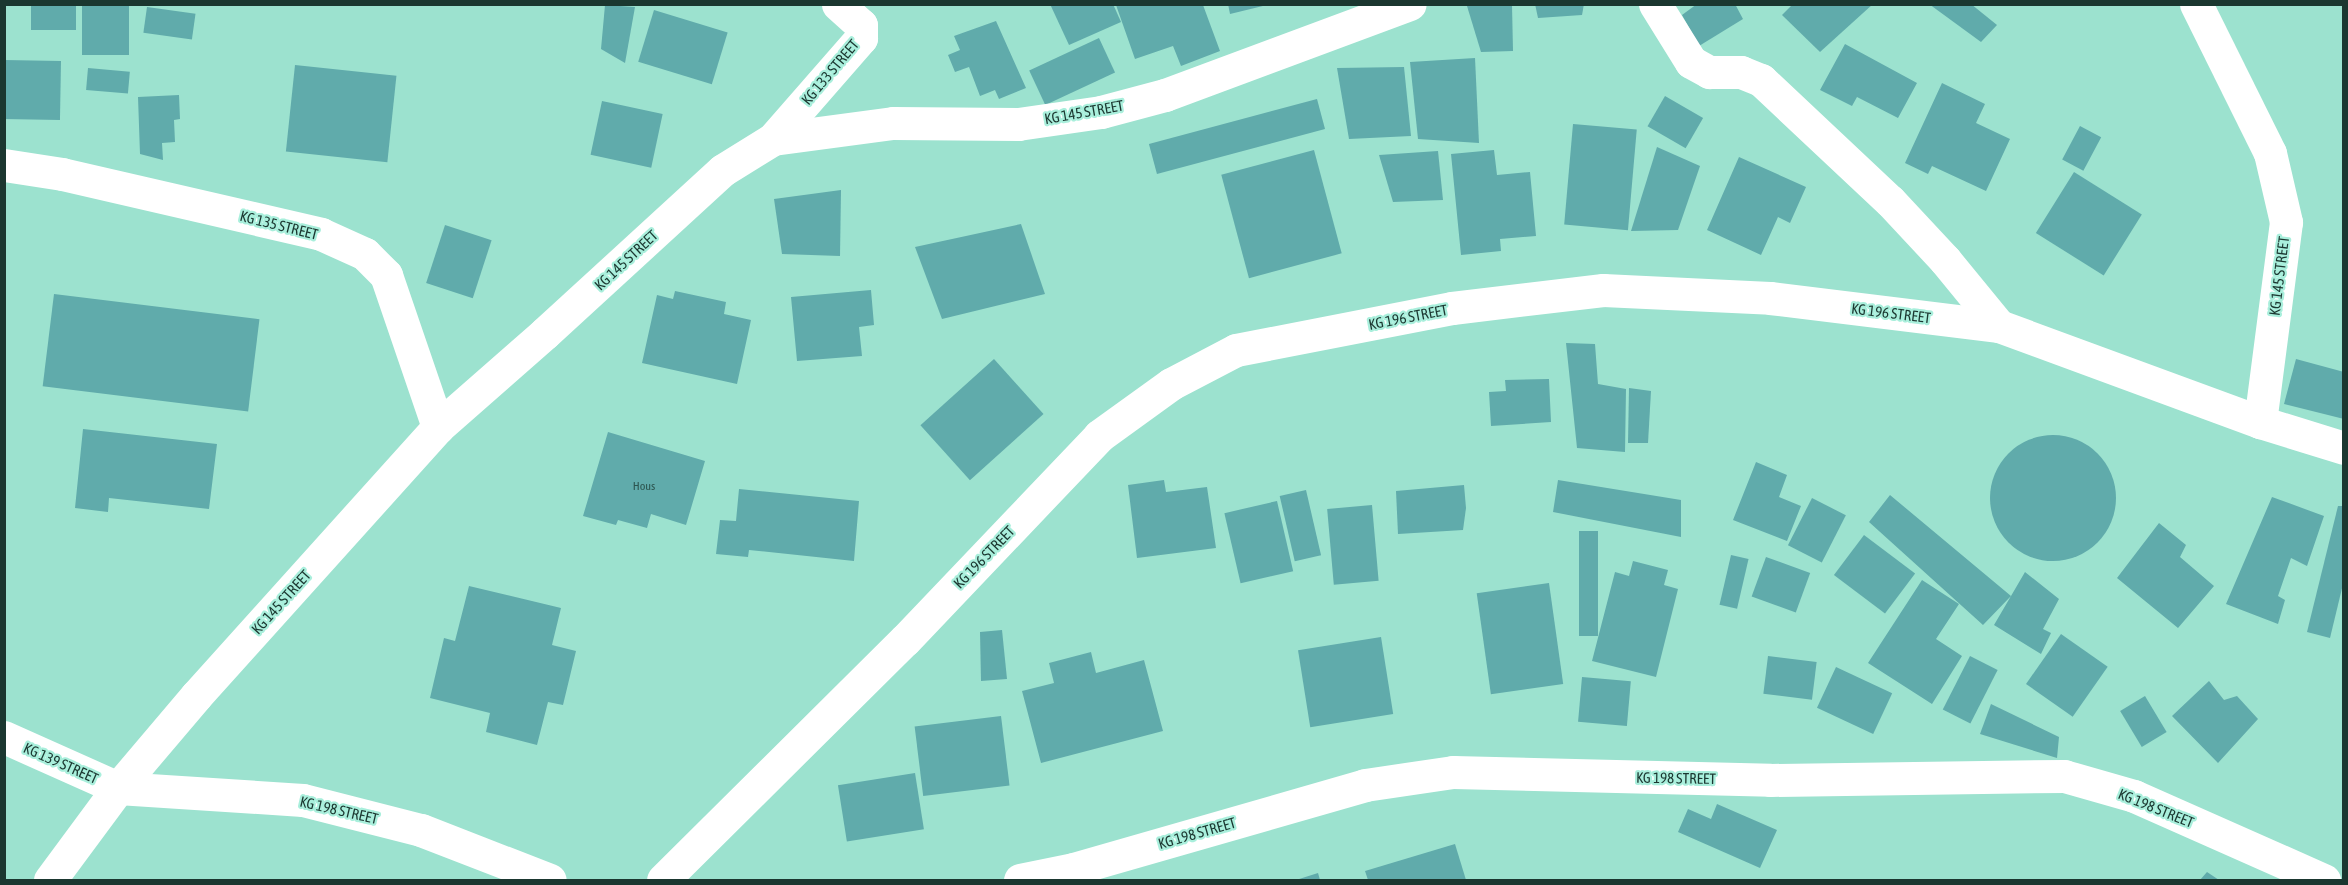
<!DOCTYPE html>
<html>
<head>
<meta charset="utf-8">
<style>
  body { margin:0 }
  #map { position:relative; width:2348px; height:885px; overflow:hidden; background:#9ce2cf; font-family:"Asap Condensed",sans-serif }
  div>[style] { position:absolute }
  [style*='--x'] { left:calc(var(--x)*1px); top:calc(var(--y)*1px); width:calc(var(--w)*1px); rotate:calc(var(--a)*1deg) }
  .building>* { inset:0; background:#60abab; transform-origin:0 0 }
  .round { border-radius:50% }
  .minor>* { height:33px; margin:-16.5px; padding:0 16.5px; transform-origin:16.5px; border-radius:16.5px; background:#fff }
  span { translate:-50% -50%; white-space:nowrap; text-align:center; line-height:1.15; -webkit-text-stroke:4.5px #a9efdc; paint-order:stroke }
  .number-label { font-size:12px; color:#2c544f }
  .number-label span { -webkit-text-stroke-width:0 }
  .street-label { font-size:15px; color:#1b3730 }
  .frame { position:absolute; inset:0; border:6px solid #1b3730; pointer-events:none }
</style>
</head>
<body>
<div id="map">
  <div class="building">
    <i style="left:31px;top:4px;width:45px;height:26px"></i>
    <i style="left:82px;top:4px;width:47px;height:51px"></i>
    <i style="clip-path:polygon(1050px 4px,1113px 4px,1121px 22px,1069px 45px)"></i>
    <i style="clip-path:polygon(1228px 4px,1267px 4px,1267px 5px,1230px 14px)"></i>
    <i style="clip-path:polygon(1535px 4px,1584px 4px,1582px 15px,1538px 18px)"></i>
    <i style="clip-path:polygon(1697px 4px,1735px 4px,1743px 19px,1699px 46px,1682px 15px)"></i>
    <i style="clip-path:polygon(1793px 4px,1873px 4px,1820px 52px,1782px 15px)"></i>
    <i style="clip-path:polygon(1929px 4px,1971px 4px,1997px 25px,1981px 42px)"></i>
    <i style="clip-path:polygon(605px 5px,635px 7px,625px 63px,601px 49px)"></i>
    <i style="clip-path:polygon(1116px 5px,1203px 5px,1220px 51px,1181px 66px,1173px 46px,1135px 59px)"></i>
    <i style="clip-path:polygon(1512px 5px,1513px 51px,1481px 52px,1467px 6px)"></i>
    <i style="left:147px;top:7px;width:49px;height:26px;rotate:8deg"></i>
    <i style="left:654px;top:10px;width:77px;height:54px;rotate:17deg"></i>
    <i style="clip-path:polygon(996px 21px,1026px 88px,999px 99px,995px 90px,980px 96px,969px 67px,955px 72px,948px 55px,960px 50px,954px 36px)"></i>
    <i style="left:1099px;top:38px;width:38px;height:77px;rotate:65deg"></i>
    <i style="clip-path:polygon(1845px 44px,1917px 83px,1898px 118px,1857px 97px,1852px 106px,1820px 90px)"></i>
    <i style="clip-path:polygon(1475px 58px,1479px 143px,1418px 139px,1410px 62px)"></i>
    <i style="left:4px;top:60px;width:57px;height:59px;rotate:1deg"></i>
    <i style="left:295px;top:65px;width:102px;height:87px;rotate:6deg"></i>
    <i style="clip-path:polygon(1404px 67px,1411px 136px,1349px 139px,1337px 68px)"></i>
    <i style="left:88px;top:68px;width:42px;height:22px;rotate:5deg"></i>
    <i style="clip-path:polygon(1942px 83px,1985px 104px,1976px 123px,2010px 139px,1986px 191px,1932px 166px,1928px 174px,1905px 163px)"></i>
    <i style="clip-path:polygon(179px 95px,180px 119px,174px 120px,175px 142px,162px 143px,163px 160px,140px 154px,138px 97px)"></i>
    <i style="left:1665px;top:96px;width:44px;height:35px;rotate:30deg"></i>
    <i style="left:1317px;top:99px;width:31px;height:174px;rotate:75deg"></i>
    <i style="left:602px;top:101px;width:62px;height:55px;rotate:12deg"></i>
    <i style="left:1573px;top:124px;width:64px;height:101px;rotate:5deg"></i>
    <i style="left:2080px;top:126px;width:24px;height:38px;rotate:28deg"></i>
    <i style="clip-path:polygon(1657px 147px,1700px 166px,1678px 230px,1631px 231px)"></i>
    <i style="left:1314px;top:150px;width:107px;height:96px;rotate:75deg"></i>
    <i style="clip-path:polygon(1494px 150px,1497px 175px,1530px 172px,1536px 236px,1500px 239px,1501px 251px,1461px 255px,1451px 154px)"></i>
    <i style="clip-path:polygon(1438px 151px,1443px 200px,1393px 202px,1379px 155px)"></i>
    <i style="clip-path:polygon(1739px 157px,1806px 187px,1790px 223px,1778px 217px,1761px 255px,1707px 230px)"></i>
    <i style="left:2074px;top:172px;width:80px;height:72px;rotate:32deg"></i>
    <i style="clip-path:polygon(841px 190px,840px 256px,782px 254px,774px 199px)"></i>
    <i style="clip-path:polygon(1021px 224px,1045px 294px,942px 319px,915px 247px)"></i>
    <i style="left:445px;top:225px;width:49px;height:61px;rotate:18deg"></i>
    <i style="clip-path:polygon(871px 290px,874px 325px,859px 327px,862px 356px,797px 361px,791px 297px)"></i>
    <i style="clip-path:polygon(675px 291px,726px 302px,724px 314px,751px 320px,737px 384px,642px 363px,657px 295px,673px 299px)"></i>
    <i style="left:54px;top:294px;width:207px;height:93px;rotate:7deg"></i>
    <i style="clip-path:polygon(1566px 343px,1595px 344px,1598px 384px,1626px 389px,1625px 452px,1577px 448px)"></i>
    <i style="left:994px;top:359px;width:74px;height:99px;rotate:48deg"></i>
    <i style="clip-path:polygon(2296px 359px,2344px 372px,2344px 419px,2284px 404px)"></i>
    <i style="clip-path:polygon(1549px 379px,1551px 422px,1491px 426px,1489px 392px,1506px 391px,1505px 380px)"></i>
    <i style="clip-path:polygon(1629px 388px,1651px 391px,1648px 443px,1628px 443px)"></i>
    <i style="clip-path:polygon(83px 429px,217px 444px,209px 509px,109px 498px,108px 512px,75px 508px)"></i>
    <i style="clip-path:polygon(608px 432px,705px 461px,686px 525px,651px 514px,647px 528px,618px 520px,616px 525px,583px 516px)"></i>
    <i class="round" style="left:1990px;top:435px;width:126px;height:126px"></i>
    <i style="clip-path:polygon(1756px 462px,1787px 475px,1779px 497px,1801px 506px,1787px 541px,1733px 520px)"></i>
    <i style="clip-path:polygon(1164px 480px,1166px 492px,1207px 487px,1216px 548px,1137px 558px,1128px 485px)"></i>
    <i style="clip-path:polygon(1558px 480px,1681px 500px,1681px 537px,1553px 512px)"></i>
    <i style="clip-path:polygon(1464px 485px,1466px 508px,1463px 530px,1398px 534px,1396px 491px)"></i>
    <i style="clip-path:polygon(739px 489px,859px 501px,854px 561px,749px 550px,748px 557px,716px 554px,720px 520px,736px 521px)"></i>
    <i style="left:1306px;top:490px;width:67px;height:27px;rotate:77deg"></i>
    <i style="clip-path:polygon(1890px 495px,2011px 596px,2025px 572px,2059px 599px,2043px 629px,2051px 633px,2041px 654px,1994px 625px,2011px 596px,1983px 625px,1869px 522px)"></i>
    <i style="clip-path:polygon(2272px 497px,2324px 516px,2307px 566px,2291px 558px,2278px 596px,2285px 600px,2278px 624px,2226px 604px)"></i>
    <i style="left:1812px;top:498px;width:38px;height:53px;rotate:27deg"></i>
    <i style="left:1277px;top:501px;width:72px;height:54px;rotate:77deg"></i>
    <i style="left:1372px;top:505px;width:76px;height:45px;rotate:85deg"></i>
    <i style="clip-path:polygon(2338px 506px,2344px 506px,2344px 580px,2330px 638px,2307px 632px)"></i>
    <i style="clip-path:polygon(2159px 523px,2186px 545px,2180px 557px,2214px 586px,2178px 628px,2117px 578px)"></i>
    <i style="left:1579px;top:531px;width:19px;height:105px"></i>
    <i style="left:1864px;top:535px;width:64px;height:50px;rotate:37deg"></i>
    <i style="left:1731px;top:555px;width:18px;height:51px;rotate:13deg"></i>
    <i style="left:1766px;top:557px;width:47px;height:42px;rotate:20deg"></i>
    <i style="clip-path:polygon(1633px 561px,1668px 570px,1664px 585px,1678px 589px,1656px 677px,1592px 661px,1615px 572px,1629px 576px)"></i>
    <i style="clip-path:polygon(1922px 580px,1959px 604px,1936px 639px,1962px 656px,1932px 704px,1868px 663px)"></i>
    <i style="left:1549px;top:583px;width:102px;height:73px;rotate:82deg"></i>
    <i style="clip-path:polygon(469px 586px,561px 608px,552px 645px,576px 651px,563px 705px,548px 702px,537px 745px,486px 732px,490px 713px,430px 698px,444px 638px,455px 641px)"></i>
    <i style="clip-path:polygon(1002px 630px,1007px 679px,981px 681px,980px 632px)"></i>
    <i style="left:2061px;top:634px;width:57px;height:61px;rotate:35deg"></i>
    <i style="left:1381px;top:637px;width:78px;height:84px;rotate:81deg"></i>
    <i style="clip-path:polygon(1091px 652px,1096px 673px,1144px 660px,1163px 731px,1041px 763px,1022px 691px,1054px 683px,1049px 663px)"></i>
    <i style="left:1768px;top:656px;width:49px;height:38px;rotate:7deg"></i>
    <i style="left:1970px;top:656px;width:31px;height:60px;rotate:27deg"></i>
    <i style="left:1836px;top:667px;width:62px;height:45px;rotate:25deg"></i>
    <i style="left:1582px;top:677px;width:49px;height:45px;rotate:5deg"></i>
    <i style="clip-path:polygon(2209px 681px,2224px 700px,2237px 696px,2258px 719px,2218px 763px,2172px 716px)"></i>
    <i style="left:2145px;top:696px;width:42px;height:29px;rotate:59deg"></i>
    <i style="clip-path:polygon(1991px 704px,2059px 737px,2057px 758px,1980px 734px)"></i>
    <i style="left:1001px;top:716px;width:70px;height:87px;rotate:83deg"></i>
    <i style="left:915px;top:773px;width:57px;height:78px;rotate:81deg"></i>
    <i style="clip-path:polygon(1717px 804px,1777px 830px,1760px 868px,1678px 832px,1688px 809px,1711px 819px)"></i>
    <i style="clip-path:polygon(1455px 844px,1466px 880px,1368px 880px,1365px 871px)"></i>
    <i style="clip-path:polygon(2207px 872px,2219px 880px,2200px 880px)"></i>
    <i style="clip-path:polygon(1318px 873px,1320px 880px,1296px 880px)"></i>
  </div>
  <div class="minor">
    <i style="--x:1655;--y:4;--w:68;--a:58.2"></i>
    <i style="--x:1691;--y:62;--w:21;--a:29"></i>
    <i style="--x:1709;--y:72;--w:32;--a:0"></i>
    <i style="--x:1741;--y:72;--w:22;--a:22"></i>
    <i style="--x:1761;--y:80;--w:177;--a:43.2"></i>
    <i style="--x:1890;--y:201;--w:81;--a:47"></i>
    <i style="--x:1945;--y:260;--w:85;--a:50.7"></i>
    <i style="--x:2196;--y:4;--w:166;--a:63.6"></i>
    <i style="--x:2270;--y:153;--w:71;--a:76.9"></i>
    <i style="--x:2286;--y:222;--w:202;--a:97.4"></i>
    <i style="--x:773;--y:139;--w:134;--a:-48.9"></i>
    <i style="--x:861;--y:38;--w:13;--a:-90"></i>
    <i style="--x:861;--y:25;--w:31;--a:-138"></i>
    <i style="--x:4;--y:165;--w:59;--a:8.8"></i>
    <i style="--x:62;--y:174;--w:266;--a:13"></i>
    <i style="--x:321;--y:234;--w:48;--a:24.4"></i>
    <i style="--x:365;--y:254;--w:30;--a:45"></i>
    <i style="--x:386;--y:275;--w:161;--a:71.1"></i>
    <i style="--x:4;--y:737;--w:125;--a:24.1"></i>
    <i style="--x:118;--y:788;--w:185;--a:3.7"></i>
    <i style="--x:303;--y:800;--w:122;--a:14.3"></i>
    <i style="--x:421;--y:830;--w:138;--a:21.2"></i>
    <i style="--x:50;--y:880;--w:114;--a:-53.5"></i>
    <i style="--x:118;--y:788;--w:121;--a:-49.7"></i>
    <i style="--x:196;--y:696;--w:362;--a:-48"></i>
    <i style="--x:438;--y:427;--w:142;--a:-41.3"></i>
    <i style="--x:545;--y:333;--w:241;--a:-42.5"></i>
    <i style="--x:723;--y:170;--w:59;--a:-31.8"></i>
    <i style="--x:773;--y:139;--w:121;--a:-7.6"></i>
    <i style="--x:893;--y:123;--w:125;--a:0.5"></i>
    <i style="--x:1018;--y:124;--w:84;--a:-8.2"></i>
    <i style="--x:1101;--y:112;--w:66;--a:-14.9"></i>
    <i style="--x:1165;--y:95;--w:261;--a:-20.4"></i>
    <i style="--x:663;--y:880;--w:341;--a:-44.8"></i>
    <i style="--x:905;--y:640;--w:282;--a:-46.4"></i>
    <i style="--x:1099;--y:436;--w:89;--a:-35.8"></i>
    <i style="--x:1171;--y:384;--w:73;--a:-27.6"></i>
    <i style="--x:1236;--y:350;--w:220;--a:-11"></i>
    <i style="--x:1452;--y:308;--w:152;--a:-6.8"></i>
    <i style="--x:1603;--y:290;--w:167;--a:2.7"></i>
    <i style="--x:1770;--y:298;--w:231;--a:7"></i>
    <i style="--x:1999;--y:326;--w:278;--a:20.2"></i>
    <i style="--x:2260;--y:422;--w:88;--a:17.2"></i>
    <i style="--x:1020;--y:880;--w:54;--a:-11.7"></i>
    <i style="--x:1073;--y:869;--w:304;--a:-16"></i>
    <i style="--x:1365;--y:785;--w:89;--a:-8.4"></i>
    <i style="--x:1453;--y:772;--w:317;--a:1.4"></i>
    <i style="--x:1770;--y:780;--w:294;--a:-0.8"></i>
    <i style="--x:2064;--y:776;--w:73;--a:15.9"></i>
    <i style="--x:2134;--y:796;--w:208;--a:23.9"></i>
  </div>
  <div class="number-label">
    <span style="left:644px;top:487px">Hous</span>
  </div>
  <div class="street-label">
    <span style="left:830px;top:72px;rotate:-50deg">KG 133 STREET</span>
    <span style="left:1084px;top:112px;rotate:-10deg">KG 145 STREET</span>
    <span style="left:279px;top:225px;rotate:14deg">KG 135 STREET</span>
    <span style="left:626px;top:260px;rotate:-43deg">KG 145 STREET</span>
    <span style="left:2279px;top:276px;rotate:-83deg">KG 145 STREET</span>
    <span style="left:1891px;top:313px;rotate:7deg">KG 196 STREET</span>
    <span style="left:1408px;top:317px;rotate:-11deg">KG 196 STREET</span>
    <span style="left:984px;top:557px;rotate:-46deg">KG 196 STREET</span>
    <span style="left:281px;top:602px;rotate:-48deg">KG 145 STREET</span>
    <span style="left:61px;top:763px;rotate:24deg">KG 139 STREET</span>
    <span style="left:1676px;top:778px;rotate:1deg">KG 198 STREET</span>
    <span style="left:2156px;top:808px;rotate:22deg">KG 198 STREET</span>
    <span style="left:339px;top:810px;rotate:13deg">KG 198 STREET</span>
    <span style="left:1197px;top:833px;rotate:-16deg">KG 198 STREET</span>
  </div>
  <div class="frame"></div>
</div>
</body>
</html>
